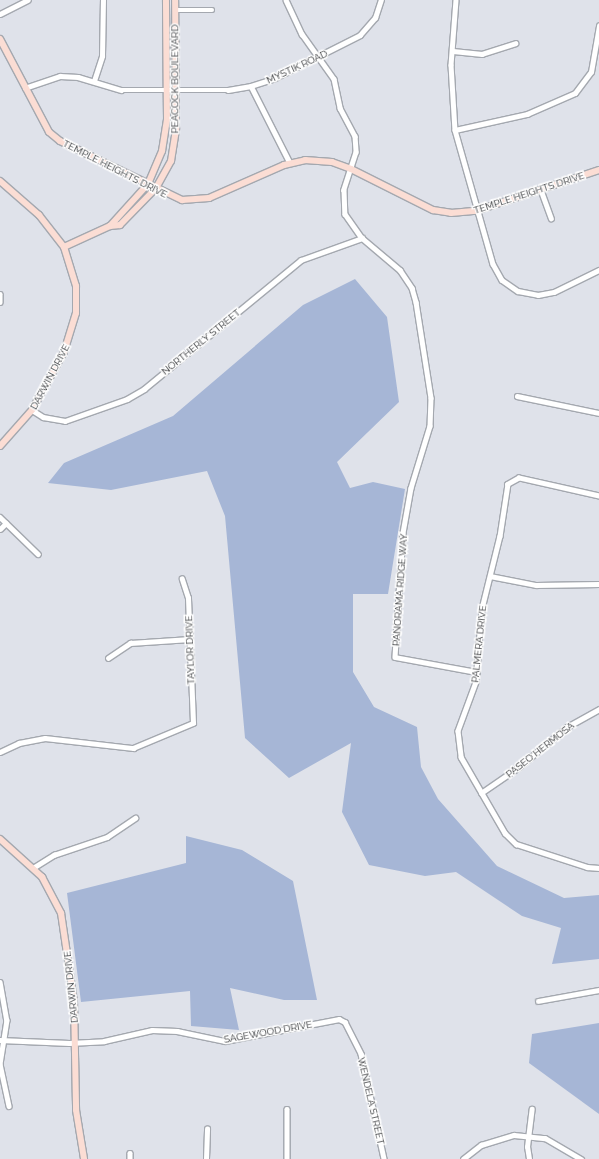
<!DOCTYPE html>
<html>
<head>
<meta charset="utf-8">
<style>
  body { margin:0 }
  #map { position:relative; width:599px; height:1159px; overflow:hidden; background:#dfe2ea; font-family:Raleway,sans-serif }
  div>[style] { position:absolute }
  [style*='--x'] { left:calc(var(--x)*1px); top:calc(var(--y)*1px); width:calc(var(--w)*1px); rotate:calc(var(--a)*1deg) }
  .green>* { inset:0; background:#a6b6d6 }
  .roads { filter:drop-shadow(1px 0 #a4a8af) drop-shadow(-1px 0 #a4a8af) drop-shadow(0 1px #a4a8af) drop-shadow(0 -1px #a4a8af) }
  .street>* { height:4.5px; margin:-2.25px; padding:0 2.25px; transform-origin:2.25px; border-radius:2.25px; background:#fff }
  .secondary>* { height:6px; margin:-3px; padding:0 3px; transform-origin:3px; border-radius:3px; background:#fbddd4 }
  span { translate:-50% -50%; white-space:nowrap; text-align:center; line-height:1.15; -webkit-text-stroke:3px #fff; paint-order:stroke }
  .street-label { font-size:10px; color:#292b2e }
</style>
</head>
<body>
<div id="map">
  <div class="green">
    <i style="clip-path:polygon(355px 279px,387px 317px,399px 402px,337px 462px,350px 488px,373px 482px,405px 489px,388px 594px,353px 594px,353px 672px,374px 707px,417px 727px,421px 767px,438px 799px,497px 866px,564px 898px,599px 895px,599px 959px,552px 964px,561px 928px,522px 916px,456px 872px,425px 876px,369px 865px,342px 812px,351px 743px,289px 778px,245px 738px,225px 516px,207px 471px,111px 490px,48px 483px,64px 463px,173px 416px,303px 305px)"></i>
    <i style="clip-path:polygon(186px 836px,242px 850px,293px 881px,317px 1000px,284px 1000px,230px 988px,239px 1030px,191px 1026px,190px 991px,81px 1002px,67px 893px,186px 863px)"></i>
    <i style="clip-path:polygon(599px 1023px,599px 1114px,529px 1063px,532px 1034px)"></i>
  </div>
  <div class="roads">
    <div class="street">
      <i style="--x:286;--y:0;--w:38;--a:65"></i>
      <i style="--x:302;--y:34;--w:55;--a:54.6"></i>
      <i style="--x:334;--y:79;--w:30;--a:78"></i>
      <i style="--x:340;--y:108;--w:32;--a:62"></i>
      <i style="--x:355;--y:136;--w:16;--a:86"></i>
      <i style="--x:356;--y:152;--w:40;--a:108"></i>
      <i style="--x:344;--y:190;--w:24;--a:88"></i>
      <i style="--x:345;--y:214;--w:29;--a:55"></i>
      <i style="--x:362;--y:238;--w:50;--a:40.1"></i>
      <i style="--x:400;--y:270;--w:22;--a:56"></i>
      <i style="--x:412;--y:288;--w:15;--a:74"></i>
      <i style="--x:416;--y:302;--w:97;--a:81.1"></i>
      <i style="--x:431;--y:398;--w:28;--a:92"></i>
      <i style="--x:430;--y:426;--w:65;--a:107"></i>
      <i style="--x:411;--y:488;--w:46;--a:100.1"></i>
      <i style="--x:403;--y:533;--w:124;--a:93.7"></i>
      <i style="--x:395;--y:657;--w:83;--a:10.4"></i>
      <i style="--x:456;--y:0;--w:65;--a:94.4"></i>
      <i style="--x:451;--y:65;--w:65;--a:86.5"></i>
      <i style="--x:455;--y:130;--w:139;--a:74.2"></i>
      <i style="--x:493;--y:264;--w:18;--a:61"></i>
      <i style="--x:502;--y:280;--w:19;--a:35"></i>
      <i style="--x:518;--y:291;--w:20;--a:11"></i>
      <i style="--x:538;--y:295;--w:16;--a:-11"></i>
      <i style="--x:554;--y:292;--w:50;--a:-26.1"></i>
      <i style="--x:175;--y:10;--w:37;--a:0"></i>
      <i style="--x:0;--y:14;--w:31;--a:-27"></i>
      <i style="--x:453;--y:51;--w:29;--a:6"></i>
      <i style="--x:482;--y:54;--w:35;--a:-18"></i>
      <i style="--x:94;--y:81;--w:26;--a:-72"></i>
      <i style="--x:102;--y:56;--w:56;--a:-89"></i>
      <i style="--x:251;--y:86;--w:86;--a:63.1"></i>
      <i style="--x:25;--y:88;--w:37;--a:-19"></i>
      <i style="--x:60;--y:76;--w:18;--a:3"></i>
      <i style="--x:78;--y:77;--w:45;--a:16.8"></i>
      <i style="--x:121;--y:90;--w:107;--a:0"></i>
      <i style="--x:228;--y:90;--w:23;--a:-10"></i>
      <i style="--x:251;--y:86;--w:25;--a:-18"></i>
      <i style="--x:275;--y:78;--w:95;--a:-26.8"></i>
      <i style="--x:360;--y:35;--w:23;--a:-49"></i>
      <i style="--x:375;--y:18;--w:19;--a:-72"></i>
      <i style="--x:455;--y:130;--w:74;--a:-12.5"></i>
      <i style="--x:527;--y:114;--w:52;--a:-23.6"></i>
      <i style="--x:575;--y:93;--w:26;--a:-53"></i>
      <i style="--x:591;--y:72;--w:47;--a:-80.1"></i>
      <i style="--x:541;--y:190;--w:30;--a:70"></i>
      <i style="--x:0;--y:294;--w:8;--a:90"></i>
      <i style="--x:517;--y:396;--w:84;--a:11.7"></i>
      <i style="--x:32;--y:410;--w:13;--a:32"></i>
      <i style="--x:43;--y:417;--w:22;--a:10"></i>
      <i style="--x:65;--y:421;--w:66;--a:-19.5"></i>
      <i style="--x:127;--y:399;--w:20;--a:-30"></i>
      <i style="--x:144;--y:389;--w:203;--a:-39.4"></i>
      <i style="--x:301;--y:260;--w:65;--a:-19.8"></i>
      <i style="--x:599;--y:496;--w:82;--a:-167.3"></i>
      <i style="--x:519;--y:478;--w:13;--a:151"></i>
      <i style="--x:508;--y:484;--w:53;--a:98.7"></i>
      <i style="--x:500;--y:536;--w:75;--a:103.9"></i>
      <i style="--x:482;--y:609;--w:73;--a:94.7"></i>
      <i style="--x:476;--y:682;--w:52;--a:110.2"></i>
      <i style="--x:458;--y:731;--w:26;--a:83"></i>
      <i style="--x:461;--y:757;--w:88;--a:59.9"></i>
      <i style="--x:505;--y:833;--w:16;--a:45"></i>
      <i style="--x:516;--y:844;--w:75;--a:17.9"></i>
      <i style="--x:587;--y:867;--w:12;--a:5"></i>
      <i style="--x:0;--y:517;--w:53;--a:44.2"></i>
      <i style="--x:0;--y:529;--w:8;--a:-45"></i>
      <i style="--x:490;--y:576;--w:47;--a:11.1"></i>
      <i style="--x:536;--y:585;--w:63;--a:-0.9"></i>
      <i style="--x:108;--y:658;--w:27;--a:-34"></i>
      <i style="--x:130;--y:643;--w:60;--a:-3.8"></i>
      <i style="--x:0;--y:752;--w:21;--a:-25"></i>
      <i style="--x:19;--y:743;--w:26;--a:-11"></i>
      <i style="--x:45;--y:738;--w:89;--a:6.5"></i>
      <i style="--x:133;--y:748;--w:65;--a:-22.6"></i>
      <i style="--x:193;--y:723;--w:125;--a:-92.3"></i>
      <i style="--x:188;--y:598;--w:20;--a:-108"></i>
      <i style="--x:481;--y:793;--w:46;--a:-34.4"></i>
      <i style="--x:519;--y:767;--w:62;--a:-39.8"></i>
      <i style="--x:567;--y:727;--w:37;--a:-29"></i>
      <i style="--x:33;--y:868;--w:25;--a:-32"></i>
      <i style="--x:54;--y:855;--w:56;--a:-18.8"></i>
      <i style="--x:107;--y:837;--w:34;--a:-34"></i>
      <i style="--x:0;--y:982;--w:39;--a:80"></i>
      <i style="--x:7;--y:1020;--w:45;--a:99"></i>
      <i style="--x:0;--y:1064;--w:43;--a:77.9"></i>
      <i style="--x:538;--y:1001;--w:62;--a:-10.2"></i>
      <i style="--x:0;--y:1040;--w:69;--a:2.5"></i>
      <i style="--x:69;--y:1043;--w:35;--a:-3"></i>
      <i style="--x:104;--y:1041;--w:49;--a:-12.9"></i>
      <i style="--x:152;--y:1030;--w:25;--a:2"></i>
      <i style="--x:177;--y:1031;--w:49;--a:11.8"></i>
      <i style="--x:225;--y:1041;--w:116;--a:-10.9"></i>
      <i style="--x:339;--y:1019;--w:7;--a:27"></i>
      <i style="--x:345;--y:1022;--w:36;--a:63"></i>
      <i style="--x:361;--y:1054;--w:107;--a:77.6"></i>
      <i style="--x:287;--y:1109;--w:50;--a:90"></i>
      <i style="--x:130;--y:1153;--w:6;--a:90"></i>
      <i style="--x:206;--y:1159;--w:30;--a:-88"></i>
      <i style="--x:463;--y:1159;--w:23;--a:-38"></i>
      <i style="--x:481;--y:1145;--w:34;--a:-17"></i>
      <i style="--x:514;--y:1135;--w:31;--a:6"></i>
      <i style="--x:545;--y:1138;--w:42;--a:30.3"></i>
      <i style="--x:529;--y:1159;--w:12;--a:-99"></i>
      <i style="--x:527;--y:1147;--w:38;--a:-83"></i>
    </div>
    <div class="secondary">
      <i style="--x:0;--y:39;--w:105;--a:62.2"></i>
      <i style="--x:49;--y:132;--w:14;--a:39"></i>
      <i style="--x:60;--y:141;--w:136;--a:25.8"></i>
      <i style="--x:182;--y:200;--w:27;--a:-4"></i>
      <i style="--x:209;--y:198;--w:82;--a:-23.7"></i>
      <i style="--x:284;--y:165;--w:22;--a:-13"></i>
      <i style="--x:305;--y:160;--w:27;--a:4"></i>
      <i style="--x:332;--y:162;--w:20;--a:20"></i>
      <i style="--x:351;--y:169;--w:92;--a:26.6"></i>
      <i style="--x:433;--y:210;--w:18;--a:9"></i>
      <i style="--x:451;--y:213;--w:25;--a:-5"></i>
      <i style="--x:476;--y:211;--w:130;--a:-18.4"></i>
      <i style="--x:0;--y:181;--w:52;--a:41.1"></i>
      <i style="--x:39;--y:215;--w:41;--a:52"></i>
      <i style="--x:64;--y:247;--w:41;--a:72.9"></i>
      <i style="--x:76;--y:286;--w:27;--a:90"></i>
      <i style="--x:76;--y:313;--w:41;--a:107.1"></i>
      <i style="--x:64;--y:352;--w:66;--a:118.9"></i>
      <i style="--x:32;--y:410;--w:48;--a:131.6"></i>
      <i style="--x:110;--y:226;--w:57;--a:-47.9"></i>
      <i style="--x:148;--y:184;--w:36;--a:-67"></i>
      <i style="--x:162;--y:151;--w:32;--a:-81"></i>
      <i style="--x:167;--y:119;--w:119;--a:-90.5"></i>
      <i style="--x:64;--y:247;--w:51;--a:-24.5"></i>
      <i style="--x:110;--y:226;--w:10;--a:-6"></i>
      <i style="--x:120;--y:225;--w:52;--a:-45.8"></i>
      <i style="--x:156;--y:188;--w:31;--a:-61"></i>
      <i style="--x:171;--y:161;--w:33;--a:-81"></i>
      <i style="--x:176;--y:128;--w:128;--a:-90.4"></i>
      <i style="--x:0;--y:839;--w:57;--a:42.1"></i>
      <i style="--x:42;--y:877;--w:41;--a:62.2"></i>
      <i style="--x:61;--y:913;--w:89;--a:81.6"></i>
      <i style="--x:74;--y:1001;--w:109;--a:88.9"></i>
      <i style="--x:76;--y:1110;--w:50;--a:80.7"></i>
    </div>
  </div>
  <div class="street-label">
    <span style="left:297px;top:67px;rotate:-25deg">MYSTIK ROAD</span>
    <span style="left:175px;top:79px;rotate:-90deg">PEACOCK BOULEVARD</span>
    <span style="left:115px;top:169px;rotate:27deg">TEMPLE HEIGHTS DRIVE</span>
    <span style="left:529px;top:193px;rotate:-18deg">TEMPLE HEIGHTS DRIVE</span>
    <span style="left:201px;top:342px;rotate:-39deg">NORTHERLY STREET</span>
    <span style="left:50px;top:377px;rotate:-62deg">DARWIN DRIVE</span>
    <span style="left:400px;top:590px;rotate:-86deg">PANORAMA RIDGE WAY</span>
    <span style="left:479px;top:644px;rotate:-84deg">PALMERA DRIVE</span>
    <span style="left:190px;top:650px;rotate:-92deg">TAYLOR DRIVE</span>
    <span style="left:540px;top:750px;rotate:-38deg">PASEO HERMOSA</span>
    <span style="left:71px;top:987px;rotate:-96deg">DARWIN DRIVE</span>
    <span style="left:268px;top:1032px;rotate:-10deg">SAGEWOOD DRIVE</span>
    <span style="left:371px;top:1101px;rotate:77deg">WENDELA STREET</span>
  </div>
</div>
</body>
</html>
